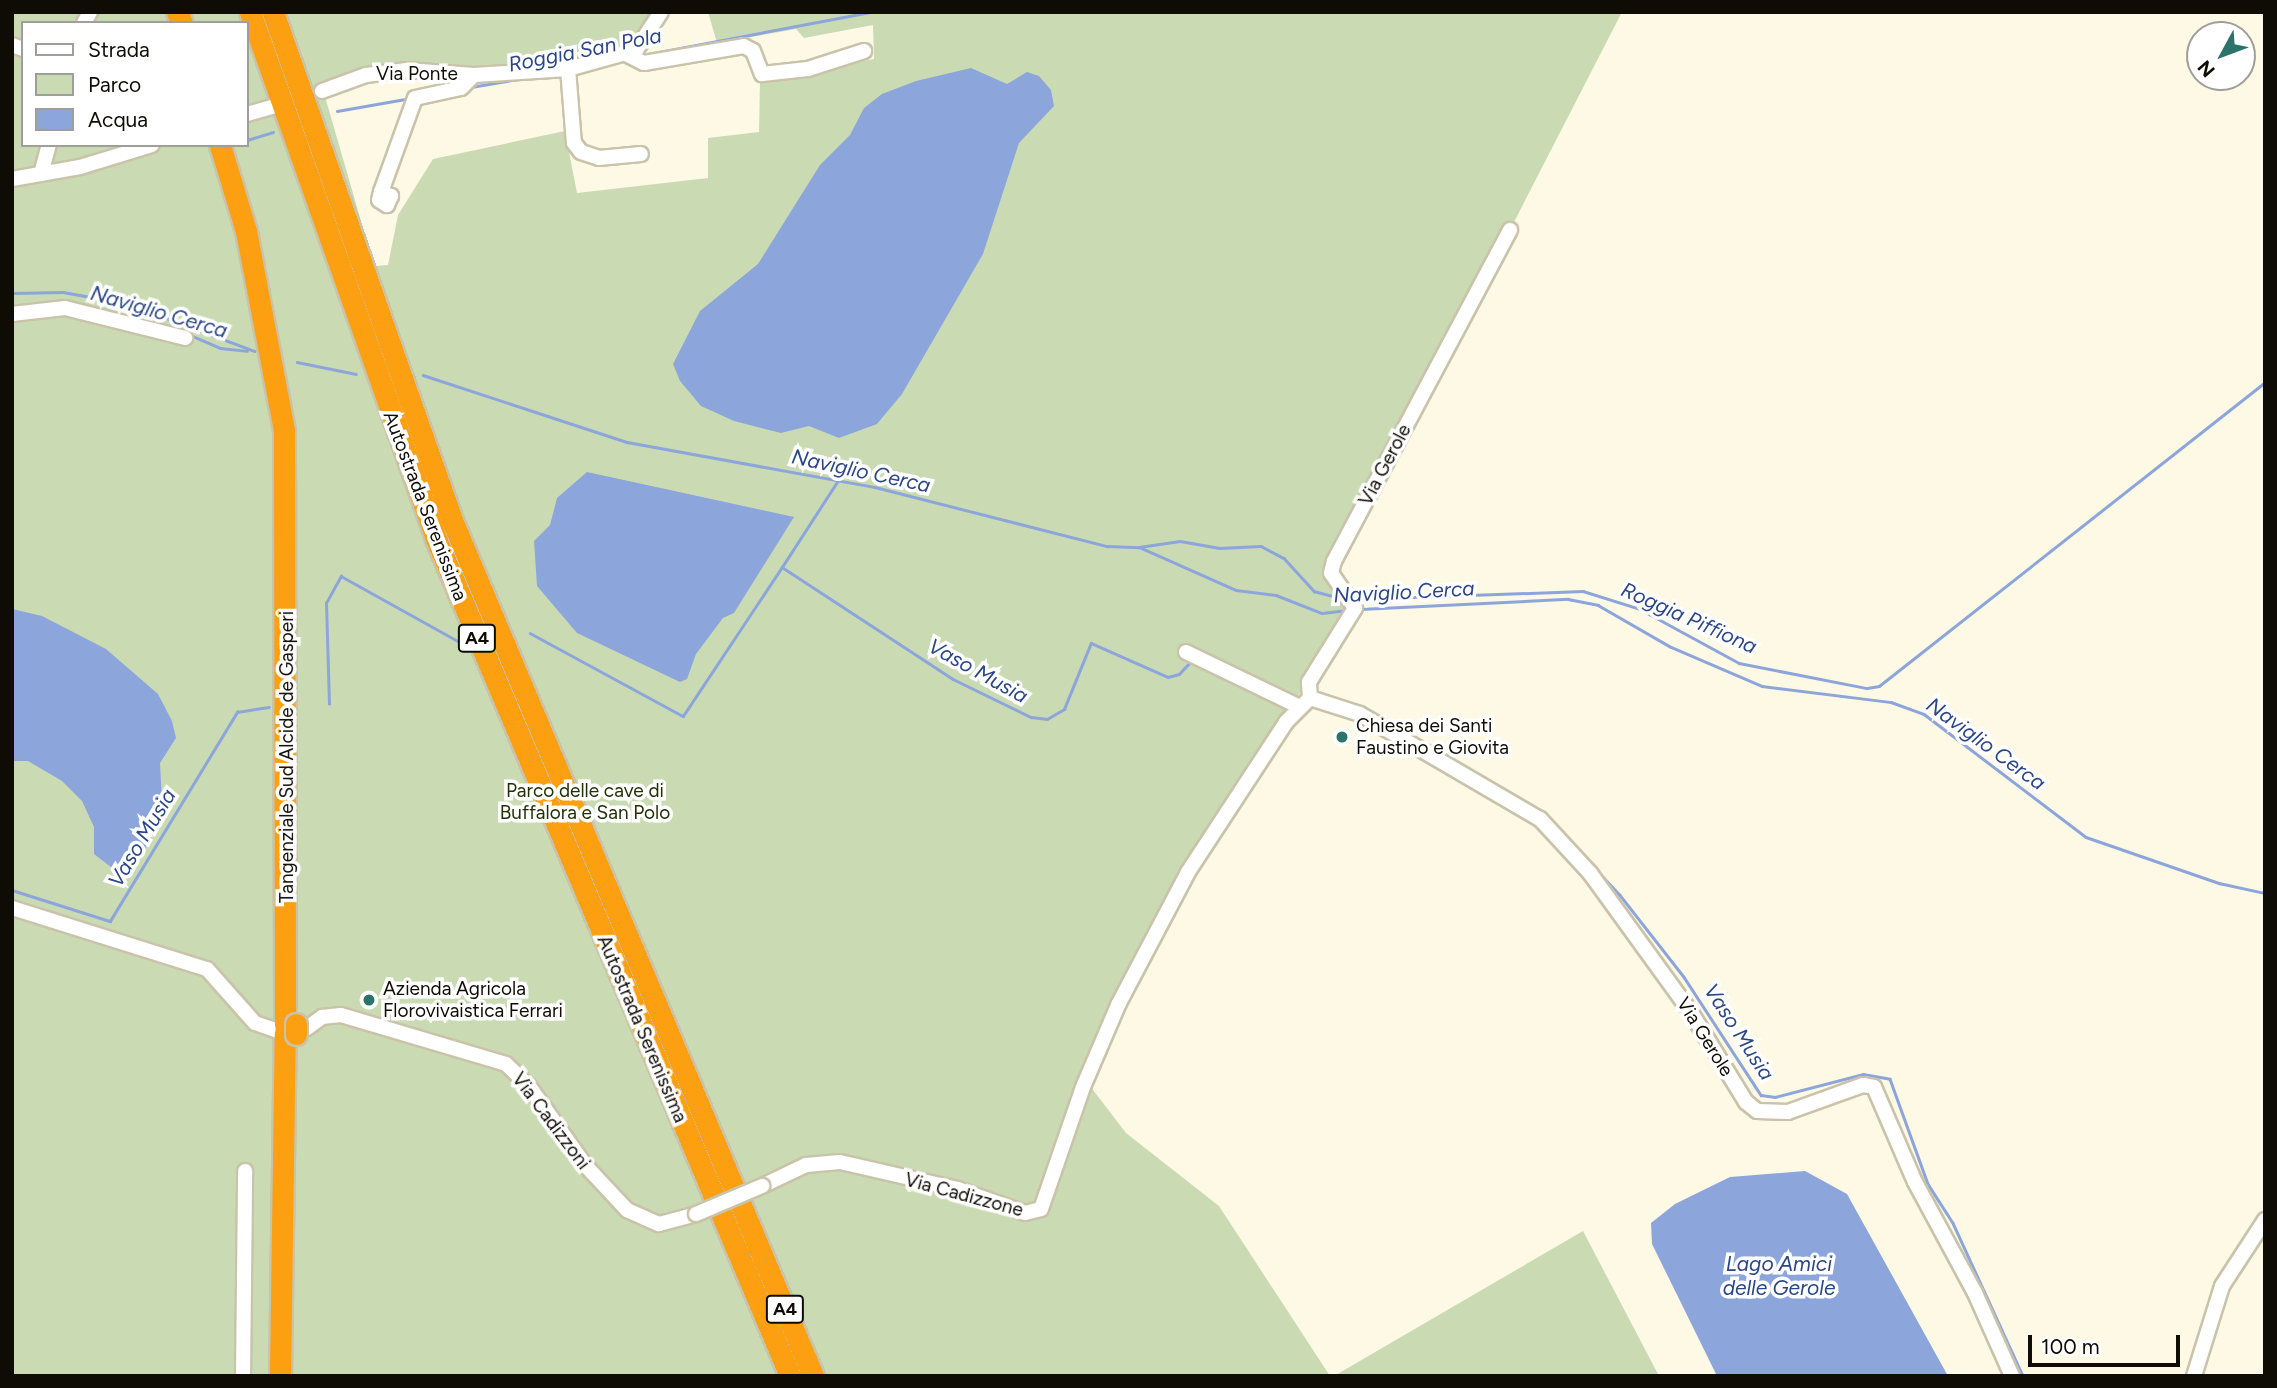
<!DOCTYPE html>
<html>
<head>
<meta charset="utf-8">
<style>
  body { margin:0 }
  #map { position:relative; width:2277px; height:1388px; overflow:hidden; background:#fef9e5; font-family:Figtree,sans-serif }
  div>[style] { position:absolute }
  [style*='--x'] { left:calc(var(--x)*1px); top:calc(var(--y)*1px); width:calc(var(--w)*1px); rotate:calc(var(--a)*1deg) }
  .green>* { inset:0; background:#cadbb4 }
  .water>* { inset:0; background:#8ca5db }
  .stream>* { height:2.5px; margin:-1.25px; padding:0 1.25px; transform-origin:1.25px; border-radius:1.25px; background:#8ca5db }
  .roads { filter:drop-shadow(2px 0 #c9c3aa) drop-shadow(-2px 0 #c9c3aa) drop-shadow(0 2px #c9c3aa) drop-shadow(0 -2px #c9c3aa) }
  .minor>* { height:14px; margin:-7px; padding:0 7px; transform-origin:7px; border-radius:7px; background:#fff }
  .highway>* { height:21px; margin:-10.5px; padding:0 10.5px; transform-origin:10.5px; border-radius:10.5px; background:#fc9f10 }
  .bridges { filter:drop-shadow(2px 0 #c9c3aa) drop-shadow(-2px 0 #c9c3aa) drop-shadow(0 2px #c9c3aa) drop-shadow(0 -2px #c9c3aa) }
  .minor-bridge>* { height:14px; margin:-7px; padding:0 7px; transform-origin:7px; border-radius:7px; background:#fff }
  .highway-bridge>* { height:21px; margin:-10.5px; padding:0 10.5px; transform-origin:10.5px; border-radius:10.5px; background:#fc9f10 }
  .dots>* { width:19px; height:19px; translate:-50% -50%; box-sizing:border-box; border:4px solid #fff; border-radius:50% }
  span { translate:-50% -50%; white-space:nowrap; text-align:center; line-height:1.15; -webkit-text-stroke:7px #fff; paint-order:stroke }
  .shield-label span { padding:2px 5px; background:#fff; border:2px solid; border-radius:5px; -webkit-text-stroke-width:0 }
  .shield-label { font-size:18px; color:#0e0c05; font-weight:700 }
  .street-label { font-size:19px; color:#0e0c05 }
  .poi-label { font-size:19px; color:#0e0c05 }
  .left { translate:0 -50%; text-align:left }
  .park-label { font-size:19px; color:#223105 }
  .water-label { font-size:21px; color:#2b4687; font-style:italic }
  .frame { position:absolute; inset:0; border:14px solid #0e0c05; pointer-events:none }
  .legend { position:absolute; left:21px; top:21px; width:228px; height:126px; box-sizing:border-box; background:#fff; border:2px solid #9f9e9b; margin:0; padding:9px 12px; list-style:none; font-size:21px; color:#0e0c05 }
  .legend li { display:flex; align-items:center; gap:14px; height:35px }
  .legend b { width:35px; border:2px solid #9f9e9b }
  .north { position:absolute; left:2186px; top:21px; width:70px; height:70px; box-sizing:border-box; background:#fff; border:2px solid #9f9e9b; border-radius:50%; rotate:229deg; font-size:19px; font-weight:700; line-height:28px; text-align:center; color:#0e0c05 }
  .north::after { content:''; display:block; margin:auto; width:24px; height:32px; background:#2c746b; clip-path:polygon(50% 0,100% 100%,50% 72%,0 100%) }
  .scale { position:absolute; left:2028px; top:1335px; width:152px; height:32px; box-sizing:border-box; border:4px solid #0e0c05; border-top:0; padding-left:9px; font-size:21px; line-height:24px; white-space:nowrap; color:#0e0c05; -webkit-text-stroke:5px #fff; paint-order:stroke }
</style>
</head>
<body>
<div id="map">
  <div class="green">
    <i style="clip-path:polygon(evenodd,12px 12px,670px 12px,644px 52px,573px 72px,408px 73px,324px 93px,374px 266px,388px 265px,398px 215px,433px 159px,565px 131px,577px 193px,708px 178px,708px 138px,759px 132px,760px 80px,874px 59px,873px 25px,804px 38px,796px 29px,717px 43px,708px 12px,1622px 12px,1332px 576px,1351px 617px,1176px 878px,1087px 1082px,1126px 1133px,1219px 1206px,1330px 1376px,12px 1376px,12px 12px,23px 23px,247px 23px,247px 145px,23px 145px,23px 23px)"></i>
    <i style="clip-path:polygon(1583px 1231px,1659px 1376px,1334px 1376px)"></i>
  </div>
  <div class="water">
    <i style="clip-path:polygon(971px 68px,1007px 84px,1027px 72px,1039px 76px,1051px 90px,1054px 106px,1019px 143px,983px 254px,902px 394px,877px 424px,839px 438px,809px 426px,781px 433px,734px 421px,701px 406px,680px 381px,673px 364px,700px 311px,758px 264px,820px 165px,850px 135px,864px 108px,882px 94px,916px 81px)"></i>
    <i style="clip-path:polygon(587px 472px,794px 517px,734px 613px,723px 618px,696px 654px,687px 679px,680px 682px,577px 633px,537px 586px,534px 541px,550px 525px,557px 498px)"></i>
    <i style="clip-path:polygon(12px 609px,42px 616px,106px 649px,158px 694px,172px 721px,176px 738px,160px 763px,163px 821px,133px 866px,111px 867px,94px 854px,94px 827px,82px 801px,62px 781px,28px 761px,12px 761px)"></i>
    <i style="clip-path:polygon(1805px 1171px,1847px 1194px,1948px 1376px,1717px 1376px,1652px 1244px,1651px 1223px,1675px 1204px,1730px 1177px)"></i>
  </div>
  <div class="stream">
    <i style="--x:643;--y:55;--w:231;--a:-10.7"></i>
    <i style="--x:471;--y:87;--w:49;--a:-9.5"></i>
    <i style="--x:337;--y:111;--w:69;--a:-10"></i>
    <i style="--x:247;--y:140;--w:27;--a:-17"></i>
    <i style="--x:12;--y:293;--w:51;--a:-1.1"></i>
    <i style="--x:63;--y:292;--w:67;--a:10.3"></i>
    <i style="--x:129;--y:304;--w:134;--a:20.5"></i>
    <i style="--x:82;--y:306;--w:77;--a:13.5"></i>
    <i style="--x:190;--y:335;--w:33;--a:23"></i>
    <i style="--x:220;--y:348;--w:27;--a:6"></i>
    <i style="--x:297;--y:362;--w:60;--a:11.5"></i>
    <i style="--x:423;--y:375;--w:215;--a:18.2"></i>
    <i style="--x:627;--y:442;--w:252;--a:10.3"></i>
    <i style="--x:875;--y:487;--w:239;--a:14.3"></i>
    <i style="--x:1107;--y:546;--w:32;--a:2"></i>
    <i style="--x:1139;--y:547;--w:106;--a:23.9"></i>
    <i style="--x:1236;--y:590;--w:40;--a:7.1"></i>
    <i style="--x:1276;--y:595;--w:49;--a:21.4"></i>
    <i style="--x:1322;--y:613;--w:25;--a:-7"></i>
    <i style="--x:1139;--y:547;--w:41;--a:-8.3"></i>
    <i style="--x:1180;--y:541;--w:40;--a:10"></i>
    <i style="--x:1219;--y:548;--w:42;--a:-2.7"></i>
    <i style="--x:1261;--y:546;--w:26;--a:28"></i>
    <i style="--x:1284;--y:558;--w:45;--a:47.7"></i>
    <i style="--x:1314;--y:591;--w:30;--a:15"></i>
    <i style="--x:782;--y:567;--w:101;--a:-57.1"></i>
    <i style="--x:1357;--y:599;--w:226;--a:-2"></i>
    <i style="--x:1583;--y:591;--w:60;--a:17.5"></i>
    <i style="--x:1640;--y:609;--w:113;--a:28.6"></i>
    <i style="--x:1739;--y:663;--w:130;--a:11.1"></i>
    <i style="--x:1867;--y:688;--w:12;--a:-9"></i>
    <i style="--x:1879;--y:686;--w:491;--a:-38.2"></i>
    <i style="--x:1360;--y:609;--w:208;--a:-2.8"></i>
    <i style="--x:1568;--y:599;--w:31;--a:11"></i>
    <i style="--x:1598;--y:605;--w:84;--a:29.9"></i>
    <i style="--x:1671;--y:647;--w:99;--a:23.2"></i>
    <i style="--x:1762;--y:686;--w:130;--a:7.1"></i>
    <i style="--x:1891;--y:702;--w:35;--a:20"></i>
    <i style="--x:1924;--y:714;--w:203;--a:37.2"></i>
    <i style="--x:2086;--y:837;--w:141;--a:19.1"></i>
    <i style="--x:2219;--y:883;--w:47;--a:12.3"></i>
    <i style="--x:530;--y:633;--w:174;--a:28.5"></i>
    <i style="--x:683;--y:716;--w:179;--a:-56.4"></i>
    <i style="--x:782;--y:567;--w:204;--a:33.2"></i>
    <i style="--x:953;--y:679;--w:87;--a:26"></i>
    <i style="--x:1031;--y:717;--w:16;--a:7"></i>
    <i style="--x:1047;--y:719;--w:20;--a:-30"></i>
    <i style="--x:1064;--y:709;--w:71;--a:-67.8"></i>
    <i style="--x:1091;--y:643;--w:84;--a:23.8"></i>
    <i style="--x:1168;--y:677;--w:11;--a:-15"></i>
    <i style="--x:1179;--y:674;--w:18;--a:-47"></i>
    <i style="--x:329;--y:704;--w:101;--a:-91.7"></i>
    <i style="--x:326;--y:603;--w:31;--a:-61"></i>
    <i style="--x:341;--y:576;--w:140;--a:29.1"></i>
    <i style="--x:1546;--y:816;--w:108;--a:46.9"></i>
    <i style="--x:1620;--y:895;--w:104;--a:52"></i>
    <i style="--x:1684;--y:977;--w:141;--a:56.9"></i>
    <i style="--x:1761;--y:1095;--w:14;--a:8"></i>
    <i style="--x:1775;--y:1097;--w:91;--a:-14.6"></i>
    <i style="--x:1863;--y:1074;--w:27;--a:10"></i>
    <i style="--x:1890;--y:1079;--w:112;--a:70.1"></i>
    <i style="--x:1928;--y:1184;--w:46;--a:57.3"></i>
    <i style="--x:1953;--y:1223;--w:168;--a:65.4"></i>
    <i style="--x:12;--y:890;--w:103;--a:17.6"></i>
    <i style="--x:110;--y:921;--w:245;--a:-58.7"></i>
    <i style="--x:237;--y:712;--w:32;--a:-9"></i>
  </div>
  <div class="roads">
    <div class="minor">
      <i style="--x:84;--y:23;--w:13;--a:-61"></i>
      <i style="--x:12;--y:45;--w:12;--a:20"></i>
      <i style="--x:624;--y:53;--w:22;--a:27"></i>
      <i style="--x:644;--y:63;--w:101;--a:-9.6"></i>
      <i style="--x:744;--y:46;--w:10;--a:29"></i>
      <i style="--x:753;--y:51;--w:25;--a:69"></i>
      <i style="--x:762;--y:74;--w:46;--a:-6.2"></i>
      <i style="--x:808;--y:69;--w:59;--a:-17.8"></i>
      <i style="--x:568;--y:69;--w:74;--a:85.4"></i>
      <i style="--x:574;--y:143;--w:11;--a:52"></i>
      <i style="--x:581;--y:152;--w:19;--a:18"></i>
      <i style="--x:599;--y:158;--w:42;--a:-5.4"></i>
      <i style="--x:322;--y:91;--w:47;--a:-20"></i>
      <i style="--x:366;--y:75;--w:41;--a:-7"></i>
      <i style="--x:407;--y:70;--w:67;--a:4.3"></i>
      <i style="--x:474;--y:75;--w:94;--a:-3.7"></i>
      <i style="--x:568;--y:69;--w:71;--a:-15.6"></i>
      <i style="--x:636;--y:50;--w:45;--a:-56.7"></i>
      <i style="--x:247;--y:114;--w:25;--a:-16"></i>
      <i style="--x:41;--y:174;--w:30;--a:-75"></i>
      <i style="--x:12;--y:179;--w:69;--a:-10"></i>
      <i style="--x:80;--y:167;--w:75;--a:-17"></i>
      <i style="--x:381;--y:192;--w:11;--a:22"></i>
      <i style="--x:391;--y:196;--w:10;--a:114"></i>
      <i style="--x:387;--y:205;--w:9;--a:-148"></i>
      <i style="--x:379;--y:200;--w:8;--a:-76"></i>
      <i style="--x:381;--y:192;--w:100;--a:-70.1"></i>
      <i style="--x:415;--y:98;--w:47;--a:-12.3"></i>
      <i style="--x:461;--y:88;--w:18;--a:-45"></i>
      <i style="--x:12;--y:314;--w:53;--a:-6.5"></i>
      <i style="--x:65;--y:308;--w:124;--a:14"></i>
      <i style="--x:1186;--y:652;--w:127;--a:25.8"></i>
      <i style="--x:1310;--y:698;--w:16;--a:-94"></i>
      <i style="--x:1309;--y:682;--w:87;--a:-58.1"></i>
      <i style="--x:1355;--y:608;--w:42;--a:-124.4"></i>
      <i style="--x:1331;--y:573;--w:12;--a:-76"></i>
      <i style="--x:1334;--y:561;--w:375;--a:-62"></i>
      <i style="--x:12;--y:908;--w:204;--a:17.4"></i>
      <i style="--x:207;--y:969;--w:72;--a:48.4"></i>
      <i style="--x:255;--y:1023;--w:21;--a:19"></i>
      <i style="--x:275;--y:1030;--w:32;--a:-4"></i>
      <i style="--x:307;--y:1028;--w:19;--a:-36"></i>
      <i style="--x:322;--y:1017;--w:19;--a:-6"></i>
      <i style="--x:341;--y:1015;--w:172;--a:16.5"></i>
      <i style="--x:506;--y:1064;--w:32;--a:44"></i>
      <i style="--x:529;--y:1086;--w:97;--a:54.7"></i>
      <i style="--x:585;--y:1165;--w:62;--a:47"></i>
      <i style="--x:627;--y:1210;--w:35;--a:24"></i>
      <i style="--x:659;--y:1224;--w:38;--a:-15"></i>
      <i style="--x:762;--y:1186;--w:49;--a:-25.5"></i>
      <i style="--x:806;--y:1165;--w:34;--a:-5"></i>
      <i style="--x:840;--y:1162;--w:121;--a:12.9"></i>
      <i style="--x:958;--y:1189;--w:71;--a:19.7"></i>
      <i style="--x:1025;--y:1213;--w:16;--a:-14"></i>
      <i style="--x:1041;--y:1209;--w:129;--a:-71"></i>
      <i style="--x:1083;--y:1087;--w:91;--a:-66.8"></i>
      <i style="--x:1119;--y:1003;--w:148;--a:-62.2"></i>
      <i style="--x:1188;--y:872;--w:179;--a:-56.8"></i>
      <i style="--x:1286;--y:722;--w:34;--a:-45"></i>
      <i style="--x:1310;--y:698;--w:52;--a:17.7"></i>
      <i style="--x:1360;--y:714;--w:208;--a:30.3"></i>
      <i style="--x:1540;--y:819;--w:74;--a:47.2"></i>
      <i style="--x:1590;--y:873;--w:170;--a:54.1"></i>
      <i style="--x:1690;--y:1011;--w:107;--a:58.4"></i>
      <i style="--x:1746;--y:1102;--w:14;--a:39"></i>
      <i style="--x:1757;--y:1111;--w:31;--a:2"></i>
      <i style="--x:1788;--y:1112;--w:80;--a:-19.8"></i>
      <i style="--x:1863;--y:1085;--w:11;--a:10"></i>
      <i style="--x:1874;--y:1087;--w:103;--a:66.7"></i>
      <i style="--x:1915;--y:1182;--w:126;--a:61.6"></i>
      <i style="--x:1975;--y:1293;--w:91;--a:66"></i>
      <i style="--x:243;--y:1376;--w:205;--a:-89.4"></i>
      <i style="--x:2194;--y:1376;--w:94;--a:-72.7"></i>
      <i style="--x:2222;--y:1286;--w:79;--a:-56.9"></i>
    </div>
    <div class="highway">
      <i style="--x:177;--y:12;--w:12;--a:66"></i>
      <i style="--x:250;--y:12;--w:561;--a:70.53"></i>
      <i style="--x:437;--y:541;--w:907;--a:67.08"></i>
      <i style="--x:273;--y:12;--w:539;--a:70.59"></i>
      <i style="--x:452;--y:520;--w:929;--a:67.13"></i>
      <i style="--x:220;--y:145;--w:90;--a:73.2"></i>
      <i style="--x:246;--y:231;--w:203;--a:79.2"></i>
      <i style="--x:284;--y:430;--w:595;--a:89.9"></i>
      <i style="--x:280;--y:1376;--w:343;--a:-89.2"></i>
    </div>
  </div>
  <div class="bridges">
    <div class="minor-bridge">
      <i style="--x:696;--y:1214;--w:72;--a:-23"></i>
    </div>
    <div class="highway-bridge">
      <i style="--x:296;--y:1034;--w:10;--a:-90"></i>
    </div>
  </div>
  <div class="dots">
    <i style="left:1342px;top:737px;background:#2c746b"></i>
    <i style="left:369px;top:1000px;background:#2c746b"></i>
  </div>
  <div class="shield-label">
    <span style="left:477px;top:638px">A4</span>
    <span style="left:785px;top:1309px">A4</span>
  </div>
  <div class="street-label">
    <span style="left:417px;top:74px">Via Ponte</span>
    <span style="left:1385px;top:465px;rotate:-62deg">Via Gerole</span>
    <span style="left:425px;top:506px;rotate:69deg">Autostrada Serenissima</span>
    <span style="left:287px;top:757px;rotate:-90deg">Tangenziale Sud Alcide de Gasperi</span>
    <span style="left:642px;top:1029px;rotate:67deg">Autostrada Serenissima</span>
    <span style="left:1705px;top:1037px;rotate:58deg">Via Gerole</span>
    <span style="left:551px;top:1121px;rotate:53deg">Via Cadizzoni</span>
    <span style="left:964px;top:1195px;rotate:15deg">Via Cadizzone</span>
  </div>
  <div class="poi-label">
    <span class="left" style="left:1356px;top:737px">Chiesa dei Santi<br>Faustino e Giovita</span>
    <span class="left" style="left:383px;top:1000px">Azienda Agricola<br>Florovivaistica Ferrari</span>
  </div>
  <div class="park-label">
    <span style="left:585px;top:802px">Parco delle cave di<br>Buffalora e San Polo</span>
  </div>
  <div class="water-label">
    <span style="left:585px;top:50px;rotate:-11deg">Roggia San Pola</span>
    <span style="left:159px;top:312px;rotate:16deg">Naviglio Cerca</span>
    <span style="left:861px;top:471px;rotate:12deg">Naviglio Cerca</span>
    <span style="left:1404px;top:592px;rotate:-3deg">Naviglio Cerca</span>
    <span style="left:1689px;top:618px;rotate:24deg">Roggia Piffiona</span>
    <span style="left:978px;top:671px;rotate:29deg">Vaso Musia</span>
    <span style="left:1986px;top:744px;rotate:36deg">Naviglio Cerca</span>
    <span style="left:142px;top:838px;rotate:-59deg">Vaso Musia</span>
    <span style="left:1739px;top:1032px;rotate:57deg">Vaso Musia</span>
    <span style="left:1779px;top:1276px">Lago Amici<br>delle Gerole</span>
  </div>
  <div class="frame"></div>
  <ul class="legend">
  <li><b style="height:9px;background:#fff"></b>Strada</li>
  <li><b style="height:19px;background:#cadbb4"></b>Parco</li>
  <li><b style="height:19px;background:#8ca5db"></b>Acqua</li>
  </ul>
  <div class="north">N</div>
  <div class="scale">100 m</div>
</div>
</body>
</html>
